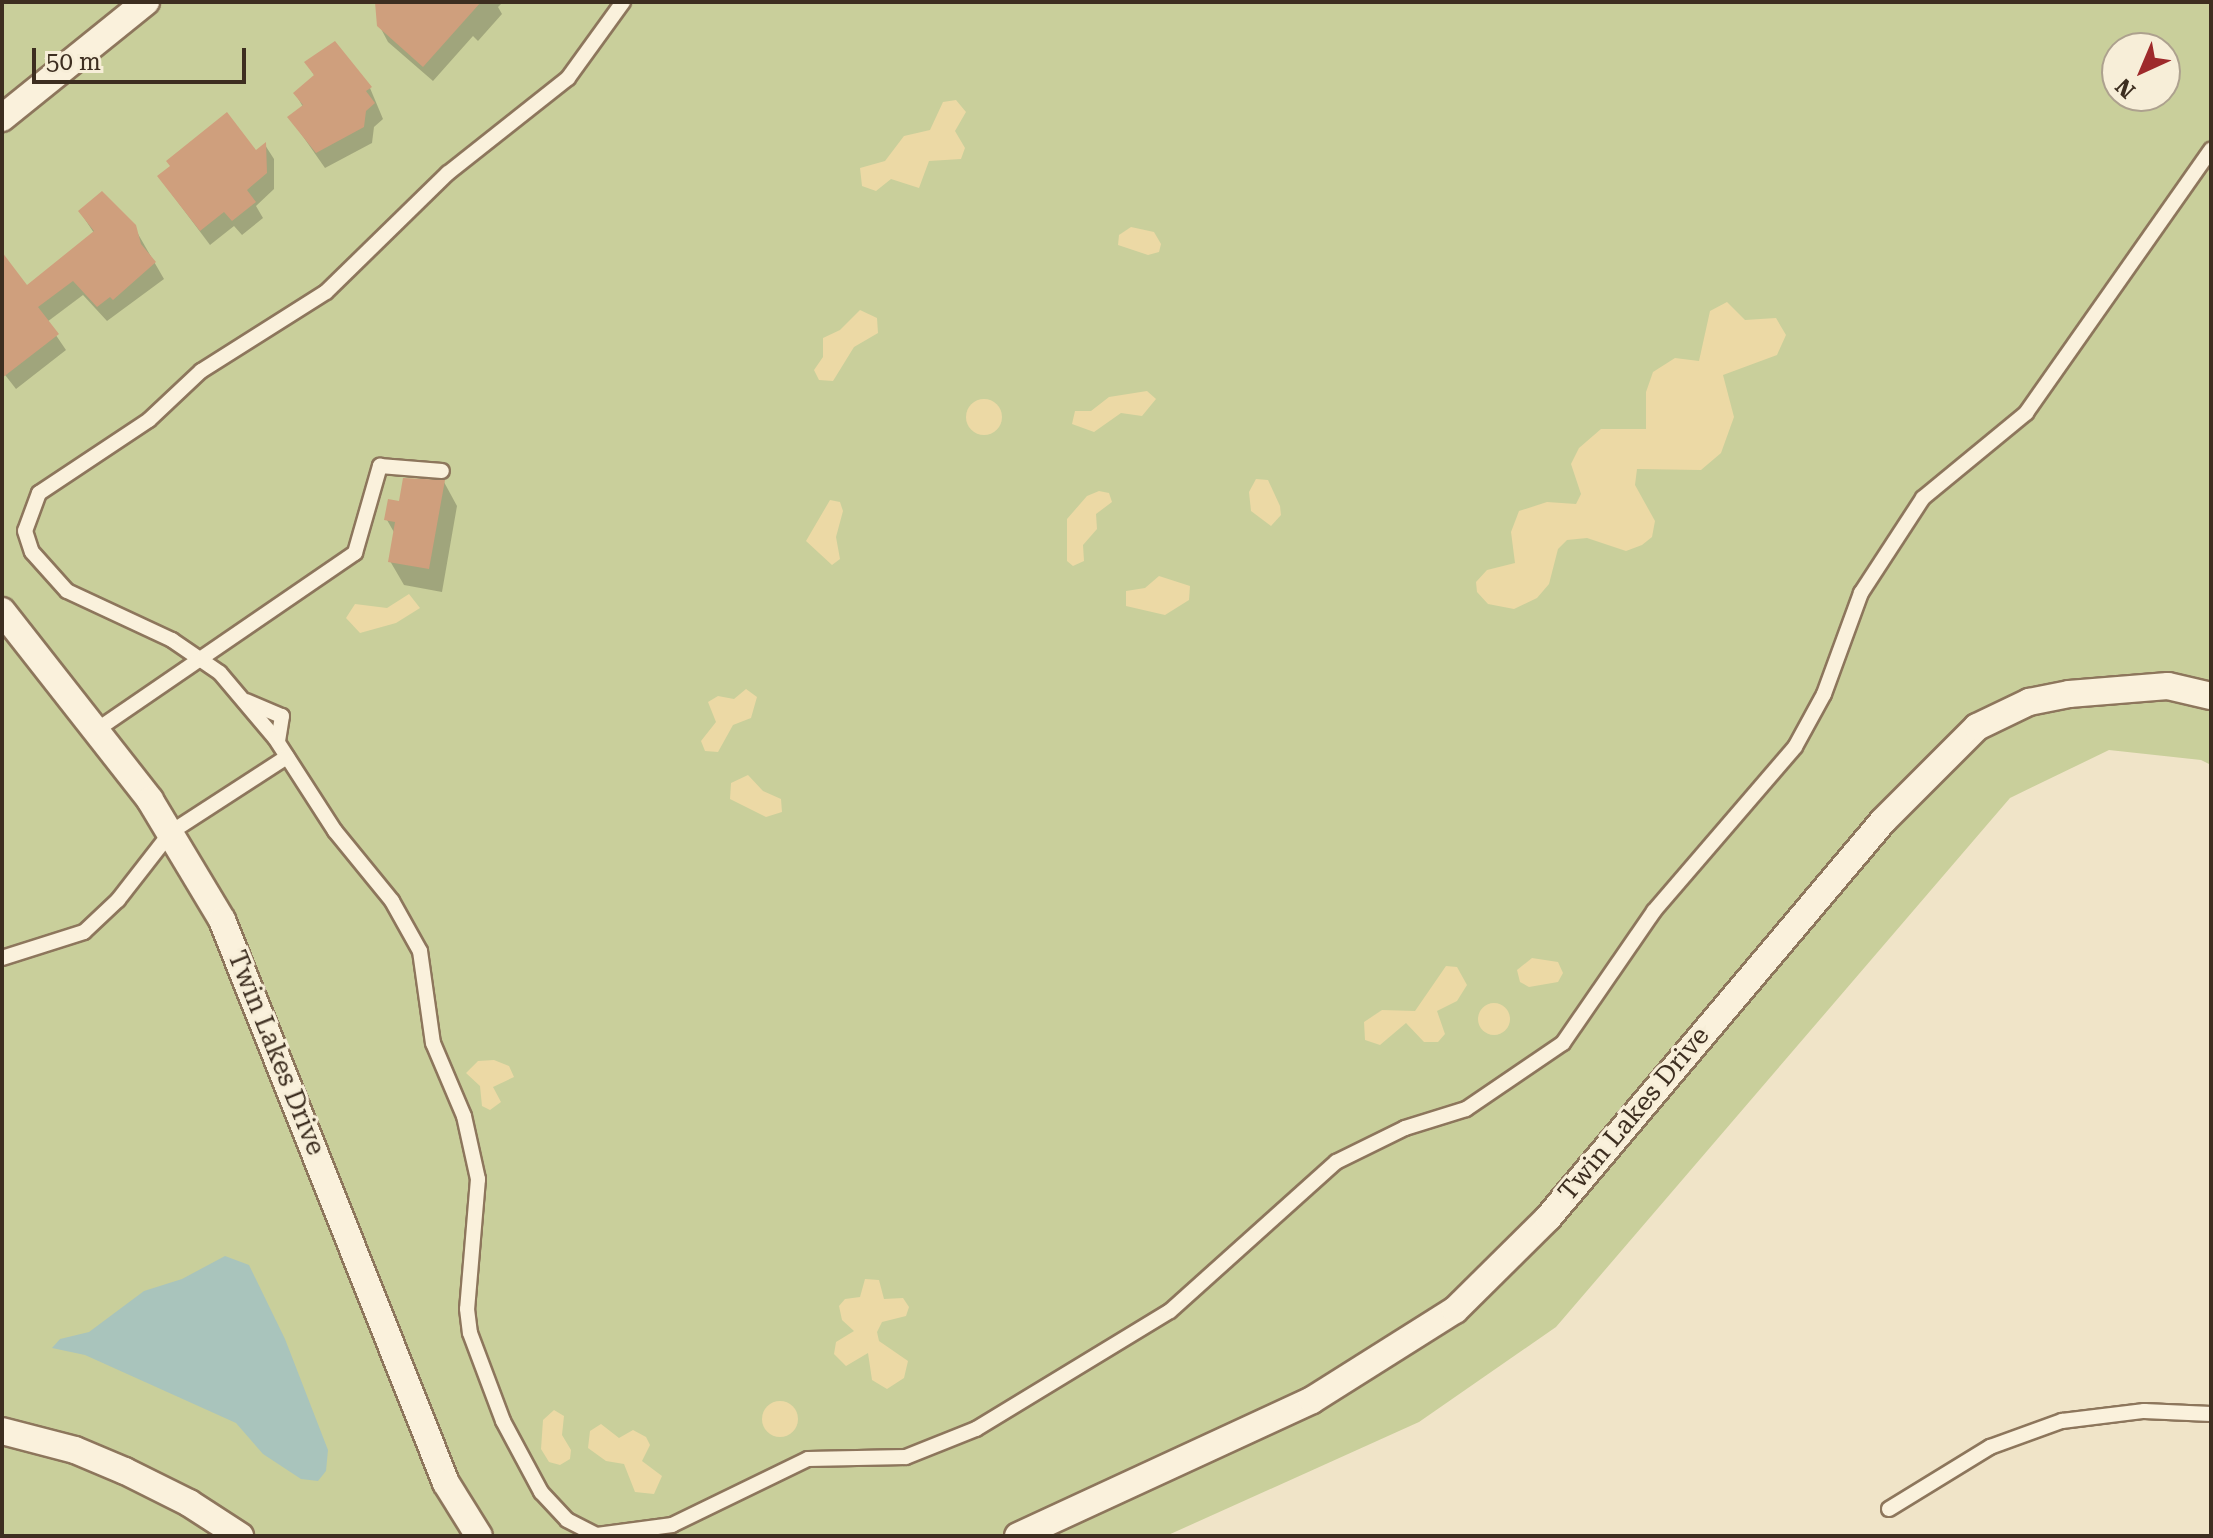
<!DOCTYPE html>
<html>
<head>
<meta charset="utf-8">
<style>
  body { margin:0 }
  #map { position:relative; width:2213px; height:1538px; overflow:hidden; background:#f0e4c8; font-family:"Roboto Serif",serif }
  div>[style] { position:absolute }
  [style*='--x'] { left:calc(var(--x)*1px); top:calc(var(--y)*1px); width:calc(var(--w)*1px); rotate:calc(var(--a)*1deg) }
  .green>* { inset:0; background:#c9cf9b }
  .sand>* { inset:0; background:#ecd9a5 }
  .round { border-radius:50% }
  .water>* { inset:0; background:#a9c4bc }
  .shadow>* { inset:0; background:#0003 }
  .building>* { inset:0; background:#cf9f7d }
  .roads { filter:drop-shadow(2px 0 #8d765c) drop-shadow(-2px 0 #8d765c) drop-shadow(0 2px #8d765c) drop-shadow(0 -2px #8d765c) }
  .service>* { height:14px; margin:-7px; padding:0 7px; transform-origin:7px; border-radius:7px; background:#faf1dc }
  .minor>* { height:26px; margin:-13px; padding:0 13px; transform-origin:13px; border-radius:13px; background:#faf1dc }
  span { translate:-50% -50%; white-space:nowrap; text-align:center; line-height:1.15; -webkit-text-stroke:6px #f7eed8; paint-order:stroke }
  .street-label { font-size:26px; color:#3d2e20 }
  .frame { position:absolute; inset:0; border:4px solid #3d2e20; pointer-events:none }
  .north { position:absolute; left:2101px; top:32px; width:80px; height:80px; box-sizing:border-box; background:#f7eed8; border:2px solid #ada18e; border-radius:50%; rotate:224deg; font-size:22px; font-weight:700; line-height:32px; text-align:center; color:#3d2e20 }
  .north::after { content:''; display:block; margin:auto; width:28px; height:36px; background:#9e2a2b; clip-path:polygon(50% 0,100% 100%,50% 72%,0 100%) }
  .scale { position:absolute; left:32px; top:48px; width:214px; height:36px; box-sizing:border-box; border:4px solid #3d2e20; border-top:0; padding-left:10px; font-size:24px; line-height:28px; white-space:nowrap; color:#3d2e20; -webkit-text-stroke:6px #f7eed8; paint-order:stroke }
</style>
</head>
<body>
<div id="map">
  <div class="green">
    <i style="clip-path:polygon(evenodd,2px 2px,2211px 2px,2211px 765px,2201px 760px,2109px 750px,2010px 798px,1556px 1327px,1419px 1422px,1166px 1536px,2px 1536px,2px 2px,2117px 48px,2165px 48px,2165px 96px,2117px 96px,2117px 48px)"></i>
  </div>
  <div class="sand">
    <i style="clip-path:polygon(956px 100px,966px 112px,955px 131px,965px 148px,961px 159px,929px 161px,919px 188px,891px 179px,876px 191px,862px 186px,860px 168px,885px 161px,904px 136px,930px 130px,943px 102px)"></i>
    <i style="clip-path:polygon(1131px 227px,1154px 232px,1161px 244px,1159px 252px,1148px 255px,1118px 245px,1119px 235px)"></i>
    <i style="clip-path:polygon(1727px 302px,1745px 320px,1776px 318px,1786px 335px,1777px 355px,1723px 375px,1734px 417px,1721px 453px,1701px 470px,1637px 469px,1635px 485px,1655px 521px,1652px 537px,1642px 545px,1626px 551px,1587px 538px,1567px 540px,1558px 549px,1549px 584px,1537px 598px,1514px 609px,1488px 604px,1477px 592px,1476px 582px,1487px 570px,1515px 563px,1511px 532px,1519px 511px,1547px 502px,1576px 504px,1581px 494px,1571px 464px,1579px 448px,1601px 429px,1646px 429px,1646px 392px,1653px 372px,1675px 358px,1699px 361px,1710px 311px)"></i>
    <i style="clip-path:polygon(860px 310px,877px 318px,878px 333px,854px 347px,833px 381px,819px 380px,814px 370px,823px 357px,823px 338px,840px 330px)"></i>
    <i style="clip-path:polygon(1147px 391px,1156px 399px,1142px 416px,1121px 413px,1094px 432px,1072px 424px,1075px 411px,1091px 411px,1109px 397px)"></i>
    <i class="round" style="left:966px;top:399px;width:36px;height:36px"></i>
    <i style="clip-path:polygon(1256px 479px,1268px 480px,1280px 506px,1281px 515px,1271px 526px,1251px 511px,1249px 492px)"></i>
    <i style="clip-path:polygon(1099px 491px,1109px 493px,1112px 502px,1096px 514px,1097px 529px,1083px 545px,1084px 561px,1073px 566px,1067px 561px,1067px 519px,1087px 496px)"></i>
    <i style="clip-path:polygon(830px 500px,840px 502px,843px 511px,836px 537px,840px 559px,832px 565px,806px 541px)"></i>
    <i style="clip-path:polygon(1159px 576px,1190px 586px,1189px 600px,1165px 615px,1126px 606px,1126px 591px,1145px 588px)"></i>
    <i style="clip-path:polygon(409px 594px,420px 608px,396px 623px,360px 633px,346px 618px,355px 604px,387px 608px)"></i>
    <i style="clip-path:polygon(746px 689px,757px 697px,751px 718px,733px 725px,718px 752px,705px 751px,701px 741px,716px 722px,708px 702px,718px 696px,734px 699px)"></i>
    <i style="clip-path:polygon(748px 775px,763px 791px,781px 799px,782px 812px,766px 817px,730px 799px,731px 783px)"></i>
    <i style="clip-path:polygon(1532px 958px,1558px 962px,1563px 973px,1558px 982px,1529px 987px,1520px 982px,1517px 970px)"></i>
    <i style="clip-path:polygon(1446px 966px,1457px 967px,1467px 985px,1457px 1001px,1437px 1011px,1445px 1034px,1438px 1042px,1424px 1042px,1406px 1023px,1380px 1045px,1365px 1040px,1364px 1022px,1382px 1010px,1415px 1011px)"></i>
    <i class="round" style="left:1478px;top:1003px;width:32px;height:32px"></i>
    <i style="clip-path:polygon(494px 1060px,509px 1066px,514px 1077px,493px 1087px,501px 1102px,490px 1110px,482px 1106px,480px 1086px,466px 1073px,478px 1061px)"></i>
    <i style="clip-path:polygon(865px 1279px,879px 1280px,884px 1299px,903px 1298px,909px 1307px,906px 1316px,882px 1322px,877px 1332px,879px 1341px,908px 1361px,904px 1378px,887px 1389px,872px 1380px,868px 1353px,846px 1366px,834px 1354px,836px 1342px,854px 1331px,842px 1320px,839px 1306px,845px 1299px,860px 1297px)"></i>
    <i class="round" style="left:762px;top:1401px;width:36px;height:36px"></i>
    <i style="clip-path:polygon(554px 1410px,564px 1416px,562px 1435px,571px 1450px,570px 1459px,560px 1465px,549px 1462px,541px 1449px,543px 1420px)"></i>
    <i style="clip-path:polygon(601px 1424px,619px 1438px,633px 1430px,646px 1437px,650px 1445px,642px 1461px,662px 1476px,654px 1494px,635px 1492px,624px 1464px,606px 1461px,588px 1448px,590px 1431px)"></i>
  </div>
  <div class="water">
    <i style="clip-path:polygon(225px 1256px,249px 1265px,285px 1339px,328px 1450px,326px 1471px,318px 1481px,301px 1479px,263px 1454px,236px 1423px,85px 1355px,52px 1348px,60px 1339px,89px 1332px,144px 1291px,182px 1279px)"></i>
  </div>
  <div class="shadow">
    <i style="clip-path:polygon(377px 2px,503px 2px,498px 7px,502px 14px,478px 41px,473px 36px,433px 81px,388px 42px,379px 25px)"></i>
    <i style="clip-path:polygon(307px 62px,370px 88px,383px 119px,374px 127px,372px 143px,325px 168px,290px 118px,303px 107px,295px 93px,315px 77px)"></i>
    <i style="clip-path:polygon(265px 145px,274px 159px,274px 189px,256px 206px,263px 218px,242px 235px,234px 226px,210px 245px,159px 177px,256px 153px)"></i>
    <i style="clip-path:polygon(80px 212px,134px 227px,164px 279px,107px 321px,83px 295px,47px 322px,66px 350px,16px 389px,2px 371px,2px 277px,27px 288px,94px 233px)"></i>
    <i style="clip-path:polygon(444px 482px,457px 506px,442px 592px,404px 585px,390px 561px,395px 534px,387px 520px,400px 503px)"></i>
  </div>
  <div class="building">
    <i style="clip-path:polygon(375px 2px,481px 2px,423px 67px,377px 26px)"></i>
    <i style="clip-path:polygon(335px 41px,372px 87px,366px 91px,375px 103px,366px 111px,364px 127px,316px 153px,287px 117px,303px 105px,293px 93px,314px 75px,304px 62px)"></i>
    <i style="clip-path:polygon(227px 112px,256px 150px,266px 142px,267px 173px,247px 190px,256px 202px,232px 221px,224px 212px,200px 231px,157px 176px,170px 166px,166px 161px)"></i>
    <i style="clip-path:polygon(102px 191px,136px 225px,141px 244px,156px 262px,113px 300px,110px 297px,97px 307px,73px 281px,38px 307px,59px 334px,2px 378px,2px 252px,27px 285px,94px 231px,78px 211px)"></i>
    <i style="clip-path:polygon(403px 478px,445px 480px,429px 569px,388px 562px,395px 522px,384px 520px,388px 499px,399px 501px)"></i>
  </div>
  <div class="roads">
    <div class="service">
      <i style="--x:623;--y:2;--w:94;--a:125.9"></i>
      <i style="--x:568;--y:78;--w:153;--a:141.6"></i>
      <i style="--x:448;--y:173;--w:170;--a:135.7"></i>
      <i style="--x:326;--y:292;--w:148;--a:147.7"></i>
      <i style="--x:201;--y:371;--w:71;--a:136.7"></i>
      <i style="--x:149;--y:420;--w:132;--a:146.4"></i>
      <i style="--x:39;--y:493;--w:40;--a:110.2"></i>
      <i style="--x:25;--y:531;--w:22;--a:72"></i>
      <i style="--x:32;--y:552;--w:52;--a:48.1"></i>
      <i style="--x:67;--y:591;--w:116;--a:25"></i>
      <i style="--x:172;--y:640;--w:58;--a:34.5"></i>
      <i style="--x:220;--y:673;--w:85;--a:49.8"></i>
      <i style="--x:275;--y:738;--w:111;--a:57.2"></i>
      <i style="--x:335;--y:831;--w:90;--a:50.8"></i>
      <i style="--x:392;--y:901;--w:57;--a:60.8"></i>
      <i style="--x:420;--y:951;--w:93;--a:82"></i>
      <i style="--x:433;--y:1043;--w:79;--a:67"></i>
      <i style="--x:464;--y:1116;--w:65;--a:77.5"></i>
      <i style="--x:478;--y:1179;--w:130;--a:94.8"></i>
      <i style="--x:467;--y:1309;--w:24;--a:83"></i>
      <i style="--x:470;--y:1333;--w:94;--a:69.4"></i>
      <i style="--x:503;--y:1421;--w:81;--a:61.8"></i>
      <i style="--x:541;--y:1492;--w:38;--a:47"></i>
      <i style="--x:567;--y:1520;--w:34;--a:27"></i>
      <i style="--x:597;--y:1535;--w:76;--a:-7.6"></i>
      <i style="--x:672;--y:1525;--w:151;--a:-25.9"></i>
      <i style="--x:808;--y:1459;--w:98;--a:-1.2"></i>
      <i style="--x:906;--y:1457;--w:75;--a:-21.8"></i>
      <i style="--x:976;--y:1429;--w:227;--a:-31.3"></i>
      <i style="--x:1170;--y:1311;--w:223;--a:-41.9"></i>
      <i style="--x:1336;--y:1162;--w:77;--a:-26.2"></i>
      <i style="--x:1405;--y:1128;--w:64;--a:-17.3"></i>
      <i style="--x:1466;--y:1109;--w:117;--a:-34.2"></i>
      <i style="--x:1563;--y:1043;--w:160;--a:-55.4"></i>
      <i style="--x:1654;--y:911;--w:216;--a:-49.3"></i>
      <i style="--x:1795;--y:747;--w:60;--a:-61.3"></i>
      <i style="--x:1824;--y:694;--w:108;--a:-69.9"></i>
      <i style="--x:1861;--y:593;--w:113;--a:-56.9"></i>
      <i style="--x:1923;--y:498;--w:134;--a:-39.5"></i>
      <i style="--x:2026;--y:413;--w:322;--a:-54.9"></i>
      <i style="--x:246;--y:701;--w:39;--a:23"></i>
      <i style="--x:282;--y:716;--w:26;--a:99"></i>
      <i style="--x:95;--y:731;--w:315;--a:-34.4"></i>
      <i style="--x:355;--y:553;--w:91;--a:-74"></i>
      <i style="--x:380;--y:466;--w:62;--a:4.6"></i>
      <i style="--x:2;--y:958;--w:86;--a:-17.6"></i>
      <i style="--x:84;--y:932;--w:47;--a:-43.3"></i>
      <i style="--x:118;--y:900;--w:86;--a:-52.1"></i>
      <i style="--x:171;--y:832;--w:138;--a:-32.9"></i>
      <i style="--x:1889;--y:1509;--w:119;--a:-31.5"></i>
      <i style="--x:1990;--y:1447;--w:77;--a:-19.9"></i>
      <i style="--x:2062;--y:1421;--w:83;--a:-7"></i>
      <i style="--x:2144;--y:1411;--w:67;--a:2.6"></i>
    </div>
    <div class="minor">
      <i style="--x:2;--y:118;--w:185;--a:-38.9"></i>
      <i style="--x:2;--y:611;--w:240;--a:51.9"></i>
      <i style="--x:150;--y:800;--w:140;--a:59"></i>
      <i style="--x:222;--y:920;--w:606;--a:68.3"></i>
      <i style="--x:446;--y:1483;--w:62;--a:58.1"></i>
      <i style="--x:2;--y:1431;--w:75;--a:14.6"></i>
      <i style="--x:75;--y:1450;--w:54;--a:22.8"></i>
      <i style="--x:125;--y:1471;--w:72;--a:26.6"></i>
      <i style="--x:189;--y:1503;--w:61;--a:32.9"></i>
      <i style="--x:1018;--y:1536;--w:324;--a:-24.8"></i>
      <i style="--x:1312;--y:1400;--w:169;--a:-32.2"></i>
      <i style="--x:1455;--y:1310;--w:131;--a:-44.7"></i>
      <i style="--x:1548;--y:1218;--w:519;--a:-49.84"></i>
      <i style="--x:1883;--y:821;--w:133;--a:-45"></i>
      <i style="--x:1977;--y:727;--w:58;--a:-25.7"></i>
      <i style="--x:2029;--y:702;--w:41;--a:-11.3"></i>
      <i style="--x:2069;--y:694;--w:99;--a:-4.6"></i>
      <i style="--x:2168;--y:686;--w:44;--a:13.1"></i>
    </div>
  </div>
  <div class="street-label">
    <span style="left:276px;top:1053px;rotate:68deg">Twin Lakes Drive</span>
    <span style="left:1634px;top:1114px;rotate:-50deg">Twin Lakes Drive</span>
  </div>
  <div class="frame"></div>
  <div class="north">N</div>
  <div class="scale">50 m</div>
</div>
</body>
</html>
